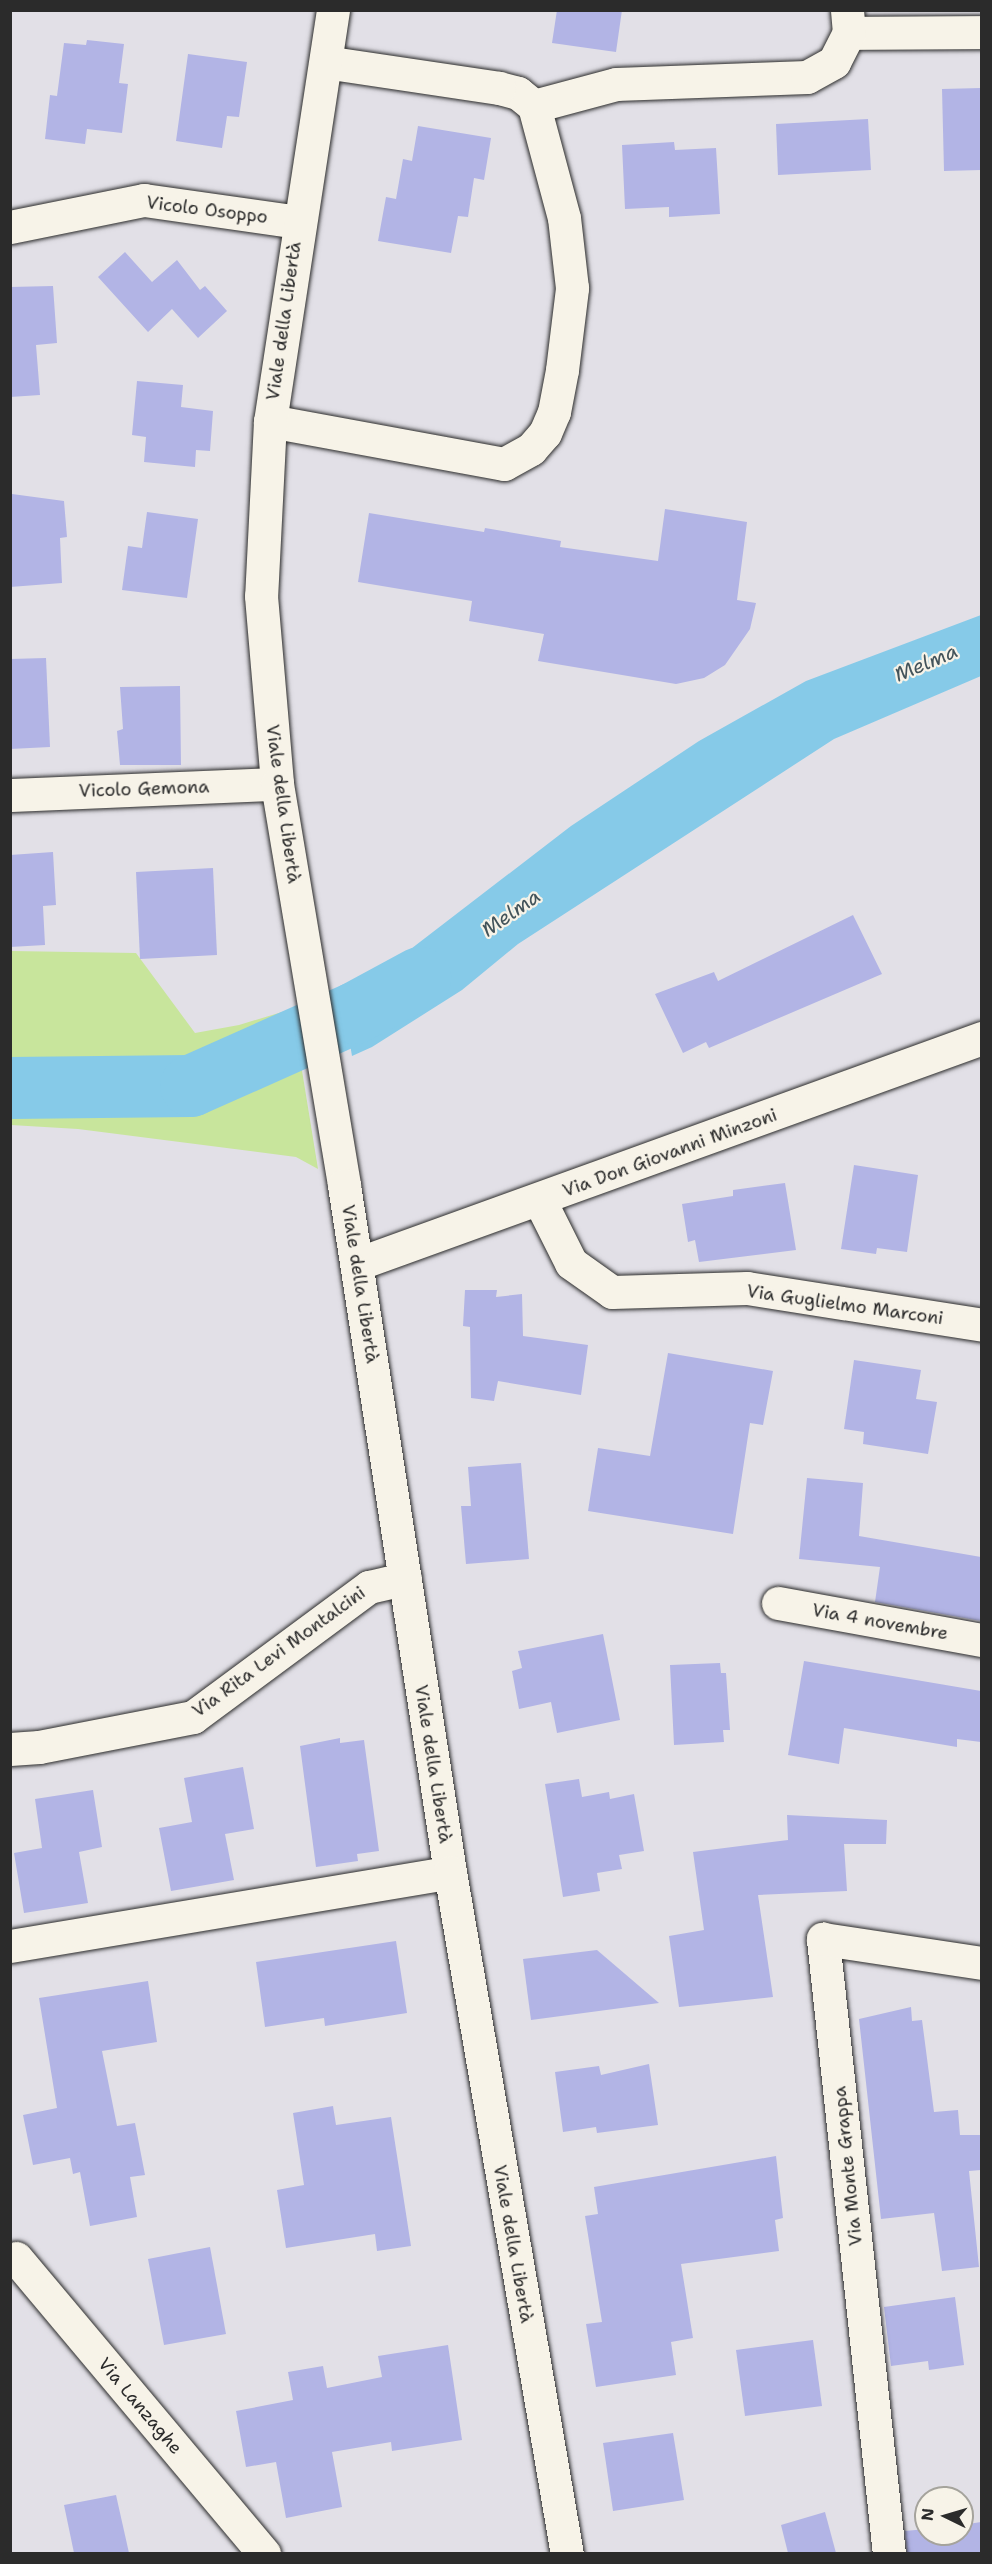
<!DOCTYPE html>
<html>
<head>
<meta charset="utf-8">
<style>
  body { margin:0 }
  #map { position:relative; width:992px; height:2564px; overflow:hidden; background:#e2e0e7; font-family:"Shantell Sans",sans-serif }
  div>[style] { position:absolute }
  .green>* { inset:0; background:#c8e59c }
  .water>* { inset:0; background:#86cae8 }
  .river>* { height:62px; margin:-31px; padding:0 31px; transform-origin:31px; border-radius:31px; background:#86cae8 }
  .building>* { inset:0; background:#b2b4e5 }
  .roads { filter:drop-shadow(0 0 2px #2b2b2b) drop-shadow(0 0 2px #2b2b2b) }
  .street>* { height:33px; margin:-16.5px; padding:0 16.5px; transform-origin:16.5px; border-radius:16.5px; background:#f7f3e8 }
  .secondary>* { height:33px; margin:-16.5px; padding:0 16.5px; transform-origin:16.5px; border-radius:16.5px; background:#f7f3e8 }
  span { translate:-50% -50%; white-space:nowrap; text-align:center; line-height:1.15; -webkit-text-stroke:4.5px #f7f3e8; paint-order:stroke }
  .street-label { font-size:18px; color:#2b2b2b }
  .water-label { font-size:20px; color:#42535a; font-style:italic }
  .frame { position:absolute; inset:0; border:12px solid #2b2b2b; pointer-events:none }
  .north { position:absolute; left:914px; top:2486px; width:60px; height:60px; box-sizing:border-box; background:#f7f3e8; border:2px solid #a5a39c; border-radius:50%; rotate:275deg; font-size:16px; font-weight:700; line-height:24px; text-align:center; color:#2b2b2b }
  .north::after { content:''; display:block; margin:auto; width:21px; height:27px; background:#2b2b2b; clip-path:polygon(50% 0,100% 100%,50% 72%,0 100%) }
</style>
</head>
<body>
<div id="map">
  <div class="green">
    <div style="clip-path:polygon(11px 951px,136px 953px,195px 1033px,239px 1025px,292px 1009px,318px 1169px,296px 1157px,78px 1129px,11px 1125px)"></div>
  </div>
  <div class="water">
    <div style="clip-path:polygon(981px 615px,981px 676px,834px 739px,518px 944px,462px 990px,372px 1047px,352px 1056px,341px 990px,377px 975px,571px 826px,699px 741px,806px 681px)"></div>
  </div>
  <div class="river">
    <div style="left:10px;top:1088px;width:181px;rotate:-0.6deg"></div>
    <div style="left:191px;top:1086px;width:180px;rotate:-24deg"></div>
    <div style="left:355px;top:1013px;width:74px;rotate:-28.3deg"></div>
  </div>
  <div class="building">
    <div style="clip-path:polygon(557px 10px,622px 10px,616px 52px,552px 43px)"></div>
    <div style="clip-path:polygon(87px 40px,124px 44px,119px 83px,128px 84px,122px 133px,87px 129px,85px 144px,45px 139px,50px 95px,57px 96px,64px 43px,86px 45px)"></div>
    <div style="clip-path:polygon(188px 54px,247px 62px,239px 117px,227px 116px,222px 148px,176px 141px)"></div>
    <div style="clip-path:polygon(981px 88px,981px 170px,944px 171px,942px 89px)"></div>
    <div style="clip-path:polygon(868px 119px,871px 170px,778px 175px,776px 124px)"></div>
    <div style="clip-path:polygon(418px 126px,491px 138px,484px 180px,474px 178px,468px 217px,458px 216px,451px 253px,378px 241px,386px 197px,396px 199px,403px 159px,412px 161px)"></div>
    <div style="clip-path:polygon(674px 142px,675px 150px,716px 148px,720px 214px,669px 217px,669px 207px,625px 209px,622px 145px)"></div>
    <div style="clip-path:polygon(125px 252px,152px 282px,177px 260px,200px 290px,205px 286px,227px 311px,198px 338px,172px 309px,148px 332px,98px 277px)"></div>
    <div style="clip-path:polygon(53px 286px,57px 343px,36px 345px,40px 395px,10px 397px,10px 287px)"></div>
    <div style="clip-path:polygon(137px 381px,183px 385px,181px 407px,213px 411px,210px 451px,196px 450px,195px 467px,144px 462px,146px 437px,132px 435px)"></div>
    <div style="clip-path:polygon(12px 494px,64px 501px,67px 537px,60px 538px,62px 583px,10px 587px)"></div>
    <div style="clip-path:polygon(665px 509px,747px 522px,737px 600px,756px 603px,750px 629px,725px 665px,704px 678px,676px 684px,538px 661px,544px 634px,469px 621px,472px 601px,358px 582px,369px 513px,484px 532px,485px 528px,561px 541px,560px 547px,658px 561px)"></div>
    <div style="clip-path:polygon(147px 512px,198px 519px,187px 598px,122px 590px,128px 546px,142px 548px)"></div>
    <div style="clip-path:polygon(46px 658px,50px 747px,10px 749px,10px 659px)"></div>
    <div style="clip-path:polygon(180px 686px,181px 765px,120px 765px,117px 731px,123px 729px,120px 687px)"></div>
    <div style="clip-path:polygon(53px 852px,56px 905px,43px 906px,45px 945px,10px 947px,10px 855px)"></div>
    <div style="clip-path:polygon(213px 868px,217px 955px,140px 959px,136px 872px)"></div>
    <div style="clip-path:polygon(853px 915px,882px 974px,709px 1048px,706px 1042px,683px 1053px,655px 994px,714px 972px,718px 981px)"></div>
    <div style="clip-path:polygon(854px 1165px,918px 1175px,907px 1252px,877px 1248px,876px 1254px,841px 1249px)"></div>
    <div style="clip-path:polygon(785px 1183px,796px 1250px,699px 1262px,695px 1240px,688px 1242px,682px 1204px,733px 1196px,733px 1190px)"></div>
    <div style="clip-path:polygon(465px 1290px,497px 1290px,496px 1297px,522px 1294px,523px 1336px,588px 1345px,581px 1395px,498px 1381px,494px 1401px,471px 1398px,470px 1327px,463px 1326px)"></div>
    <div style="clip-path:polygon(668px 1353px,773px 1371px,763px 1425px,750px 1423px,733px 1534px,588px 1511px,598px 1448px,650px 1456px)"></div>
    <div style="clip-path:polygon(854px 1360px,921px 1370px,916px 1399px,937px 1402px,928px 1454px,863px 1444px,864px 1432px,844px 1429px)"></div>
    <div style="clip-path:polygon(521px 1463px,529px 1559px,466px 1564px,461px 1506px,471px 1506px,468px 1467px)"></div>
    <div style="clip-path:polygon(807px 1478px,863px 1483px,859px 1536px,981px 1557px,981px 1621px,875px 1602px,880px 1567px,799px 1559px)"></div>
    <div style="clip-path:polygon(603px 1634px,620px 1720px,557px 1733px,551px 1702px,519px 1709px,512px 1671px,522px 1668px,518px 1651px)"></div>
    <div style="clip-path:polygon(804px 1661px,981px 1691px,981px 1742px,957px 1739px,957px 1747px,844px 1728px,839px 1764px,788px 1755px)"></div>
    <div style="clip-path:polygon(720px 1663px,721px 1673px,726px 1673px,730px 1730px,723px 1730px,724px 1742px,674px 1745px,670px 1665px)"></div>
    <div style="clip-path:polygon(340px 1738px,340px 1743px,364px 1740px,379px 1851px,357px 1854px,358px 1861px,316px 1867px,300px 1746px)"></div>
    <div style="clip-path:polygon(243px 1767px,254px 1829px,225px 1834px,234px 1880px,171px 1891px,159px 1828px,192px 1822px,184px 1778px)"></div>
    <div style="clip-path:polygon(579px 1779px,582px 1797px,609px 1792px,610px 1799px,634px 1794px,644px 1851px,619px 1855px,622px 1869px,597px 1873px,600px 1891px,563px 1897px,545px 1784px)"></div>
    <div style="clip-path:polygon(93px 1790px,102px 1847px,79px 1852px,88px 1903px,24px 1913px,14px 1853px,42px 1848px,35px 1799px)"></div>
    <div style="clip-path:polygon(787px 1815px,887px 1820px,886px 1844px,844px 1844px,847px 1891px,758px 1895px,773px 1997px,679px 2007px,669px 1936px,704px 1930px,693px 1852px,788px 1840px)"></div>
    <div style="clip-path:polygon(396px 1941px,407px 2013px,325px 2026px,324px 2018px,265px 2027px,256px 1962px)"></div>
    <div style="clip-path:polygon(597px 1950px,659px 2003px,531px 2020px,523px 1959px)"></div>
    <div style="clip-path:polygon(148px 1981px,157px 2042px,102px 2051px,117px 2126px,135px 2123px,145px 2175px,130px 2177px,137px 2217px,90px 2226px,80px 2172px,73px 2174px,70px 2158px,33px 2165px,23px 2115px,57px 2108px,39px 1998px)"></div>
    <div style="clip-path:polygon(911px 2007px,912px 2021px,922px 2020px,934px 2112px,958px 2110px,960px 2135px,981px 2135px,981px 2170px,969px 2171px,979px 2267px,942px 2271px,934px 2213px,881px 2219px,859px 2019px)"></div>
    <div style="clip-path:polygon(649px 2064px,658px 2125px,597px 2133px,596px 2127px,563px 2132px,555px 2072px,599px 2066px,601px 2075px)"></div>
    <div style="clip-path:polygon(333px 2106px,336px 2125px,391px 2117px,411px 2246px,377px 2251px,375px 2234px,286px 2248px,277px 2190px,304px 2185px,293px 2113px)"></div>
    <div style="clip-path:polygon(776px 2156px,783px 2218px,775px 2220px,779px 2251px,681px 2264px,693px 2338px,671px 2342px,676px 2375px,596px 2387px,586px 2324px,602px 2322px,585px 2216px,598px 2214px,594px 2187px)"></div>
    <div style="clip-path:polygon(210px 2247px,226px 2334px,164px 2345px,148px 2259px)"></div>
    <div style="clip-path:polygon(955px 2297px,964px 2365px,929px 2370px,928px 2361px,891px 2366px,884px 2307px)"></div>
    <div style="clip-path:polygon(813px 2340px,822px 2406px,745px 2416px,736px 2350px)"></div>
    <div style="clip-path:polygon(448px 2345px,462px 2440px,392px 2451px,391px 2442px,332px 2452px,342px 2507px,286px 2518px,276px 2462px,246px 2467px,236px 2411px,293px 2400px,288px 2372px,323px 2366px,327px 2388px,382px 2377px,378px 2356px)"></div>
    <div style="clip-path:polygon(673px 2433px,684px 2500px,613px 2511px,603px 2443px)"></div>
    <div style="clip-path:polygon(116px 2495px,129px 2553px,74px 2553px,64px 2505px)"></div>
    <div style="clip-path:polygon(825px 2512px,836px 2553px,788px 2553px,781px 2525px)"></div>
    <div style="clip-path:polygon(981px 2522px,981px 2553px,907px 2553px,905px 2531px,926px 2529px,926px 2534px,962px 2534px,962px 2525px)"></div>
  </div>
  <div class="roads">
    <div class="street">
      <div style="left:849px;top:33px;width:133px;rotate:-0.4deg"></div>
      <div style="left:534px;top:106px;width:85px;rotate:-15deg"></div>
      <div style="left:616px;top:84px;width:191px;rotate:-2.1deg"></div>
      <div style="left:807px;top:77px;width:31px;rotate:-29deg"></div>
      <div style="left:834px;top:62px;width:33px;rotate:-63deg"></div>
      <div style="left:849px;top:33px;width:23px;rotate:-95deg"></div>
      <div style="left:10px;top:227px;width:137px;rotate:-11.4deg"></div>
      <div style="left:144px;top:200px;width:157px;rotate:8.1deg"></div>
      <div style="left:270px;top:421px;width:238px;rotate:10.4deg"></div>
      <div style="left:504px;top:464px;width:31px;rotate:-29deg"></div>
      <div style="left:531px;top:449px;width:21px;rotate:-49deg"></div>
      <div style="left:545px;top:433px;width:23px;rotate:-67deg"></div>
      <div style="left:554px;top:412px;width:43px;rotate:-79.2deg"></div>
      <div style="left:562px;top:370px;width:83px;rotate:-83deg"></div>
      <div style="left:572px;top:288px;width:70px;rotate:-96.5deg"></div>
      <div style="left:564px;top:218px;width:116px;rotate:-105deg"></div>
      <div style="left:534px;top:106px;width:21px;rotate:-141deg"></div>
      <div style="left:518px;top:93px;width:20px;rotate:-165deg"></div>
      <div style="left:499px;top:88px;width:175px;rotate:-171.5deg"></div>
      <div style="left:10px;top:795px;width:267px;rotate:-2.4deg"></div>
      <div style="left:540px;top:1201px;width:69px;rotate:63.4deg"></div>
      <div style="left:571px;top:1263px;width:50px;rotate:35.3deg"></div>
      <div style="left:612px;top:1292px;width:135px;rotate:-1.7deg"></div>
      <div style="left:747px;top:1288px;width:238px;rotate:8.9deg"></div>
      <div style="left:357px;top:1264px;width:665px;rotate:-19.88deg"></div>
      <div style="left:778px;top:1603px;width:207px;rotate:10.3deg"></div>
      <div style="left:10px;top:1749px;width:29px;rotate:-4deg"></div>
      <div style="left:39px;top:1747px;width:157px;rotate:-11deg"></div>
      <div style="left:193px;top:1717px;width:219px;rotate:-36.5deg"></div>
      <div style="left:369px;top:1587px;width:37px;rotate:-13deg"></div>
      <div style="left:10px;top:1946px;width:446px;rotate:-9.5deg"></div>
      <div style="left:16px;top:2258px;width:386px;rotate:50deg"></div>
      <div style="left:889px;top:2554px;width:619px;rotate:-96.13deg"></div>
      <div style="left:823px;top:1939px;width:161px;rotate:8.6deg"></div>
    </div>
    <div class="secondary">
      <div style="left:333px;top:10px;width:416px;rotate:98.7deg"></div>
      <div style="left:270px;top:421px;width:175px;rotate:92.9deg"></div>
      <div style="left:261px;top:596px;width:189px;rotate:85.1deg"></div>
      <div style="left:277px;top:784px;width:407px;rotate:80.5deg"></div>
      <div style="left:344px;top:1185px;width:695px;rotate:81.23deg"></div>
      <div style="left:450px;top:1872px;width:692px;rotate:80.27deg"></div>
    </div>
  </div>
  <div class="street-label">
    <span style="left:207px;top:210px;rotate:7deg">Vicolo Osoppo</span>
    <span style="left:284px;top:321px;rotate:-82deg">Viale della Libertà</span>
    <span style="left:144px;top:789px;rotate:-2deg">Vicolo Gemona</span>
    <span style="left:283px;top:804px;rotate:82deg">Viale della Libertà</span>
    <span style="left:670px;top:1153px;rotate:-20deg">Via Don Giovanni Minzoni</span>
    <span style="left:360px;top:1284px;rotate:81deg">Viale della Libertà</span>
    <span style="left:845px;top:1305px;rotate:8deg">Via Guglielmo Marconi</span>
    <span style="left:880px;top:1622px;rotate:10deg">Via 4 novembre</span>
    <span style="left:279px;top:1652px;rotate:-36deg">Via Rita Levi Montalcini</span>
    <span style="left:433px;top:1764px;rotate:81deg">Viale della Libertà</span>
    <span style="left:848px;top:2166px;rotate:-96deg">Via Monte Grappa</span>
    <span style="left:513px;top:2244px;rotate:80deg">Viale della Libertà</span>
    <span style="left:140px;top:2406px;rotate:50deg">Via Lanzaghe</span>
  </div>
  <div class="water-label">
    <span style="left:926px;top:663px;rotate:-23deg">Melma</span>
    <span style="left:511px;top:913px;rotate:-35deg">Melma</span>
  </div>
  <div class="frame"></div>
  <div class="north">N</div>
</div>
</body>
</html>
